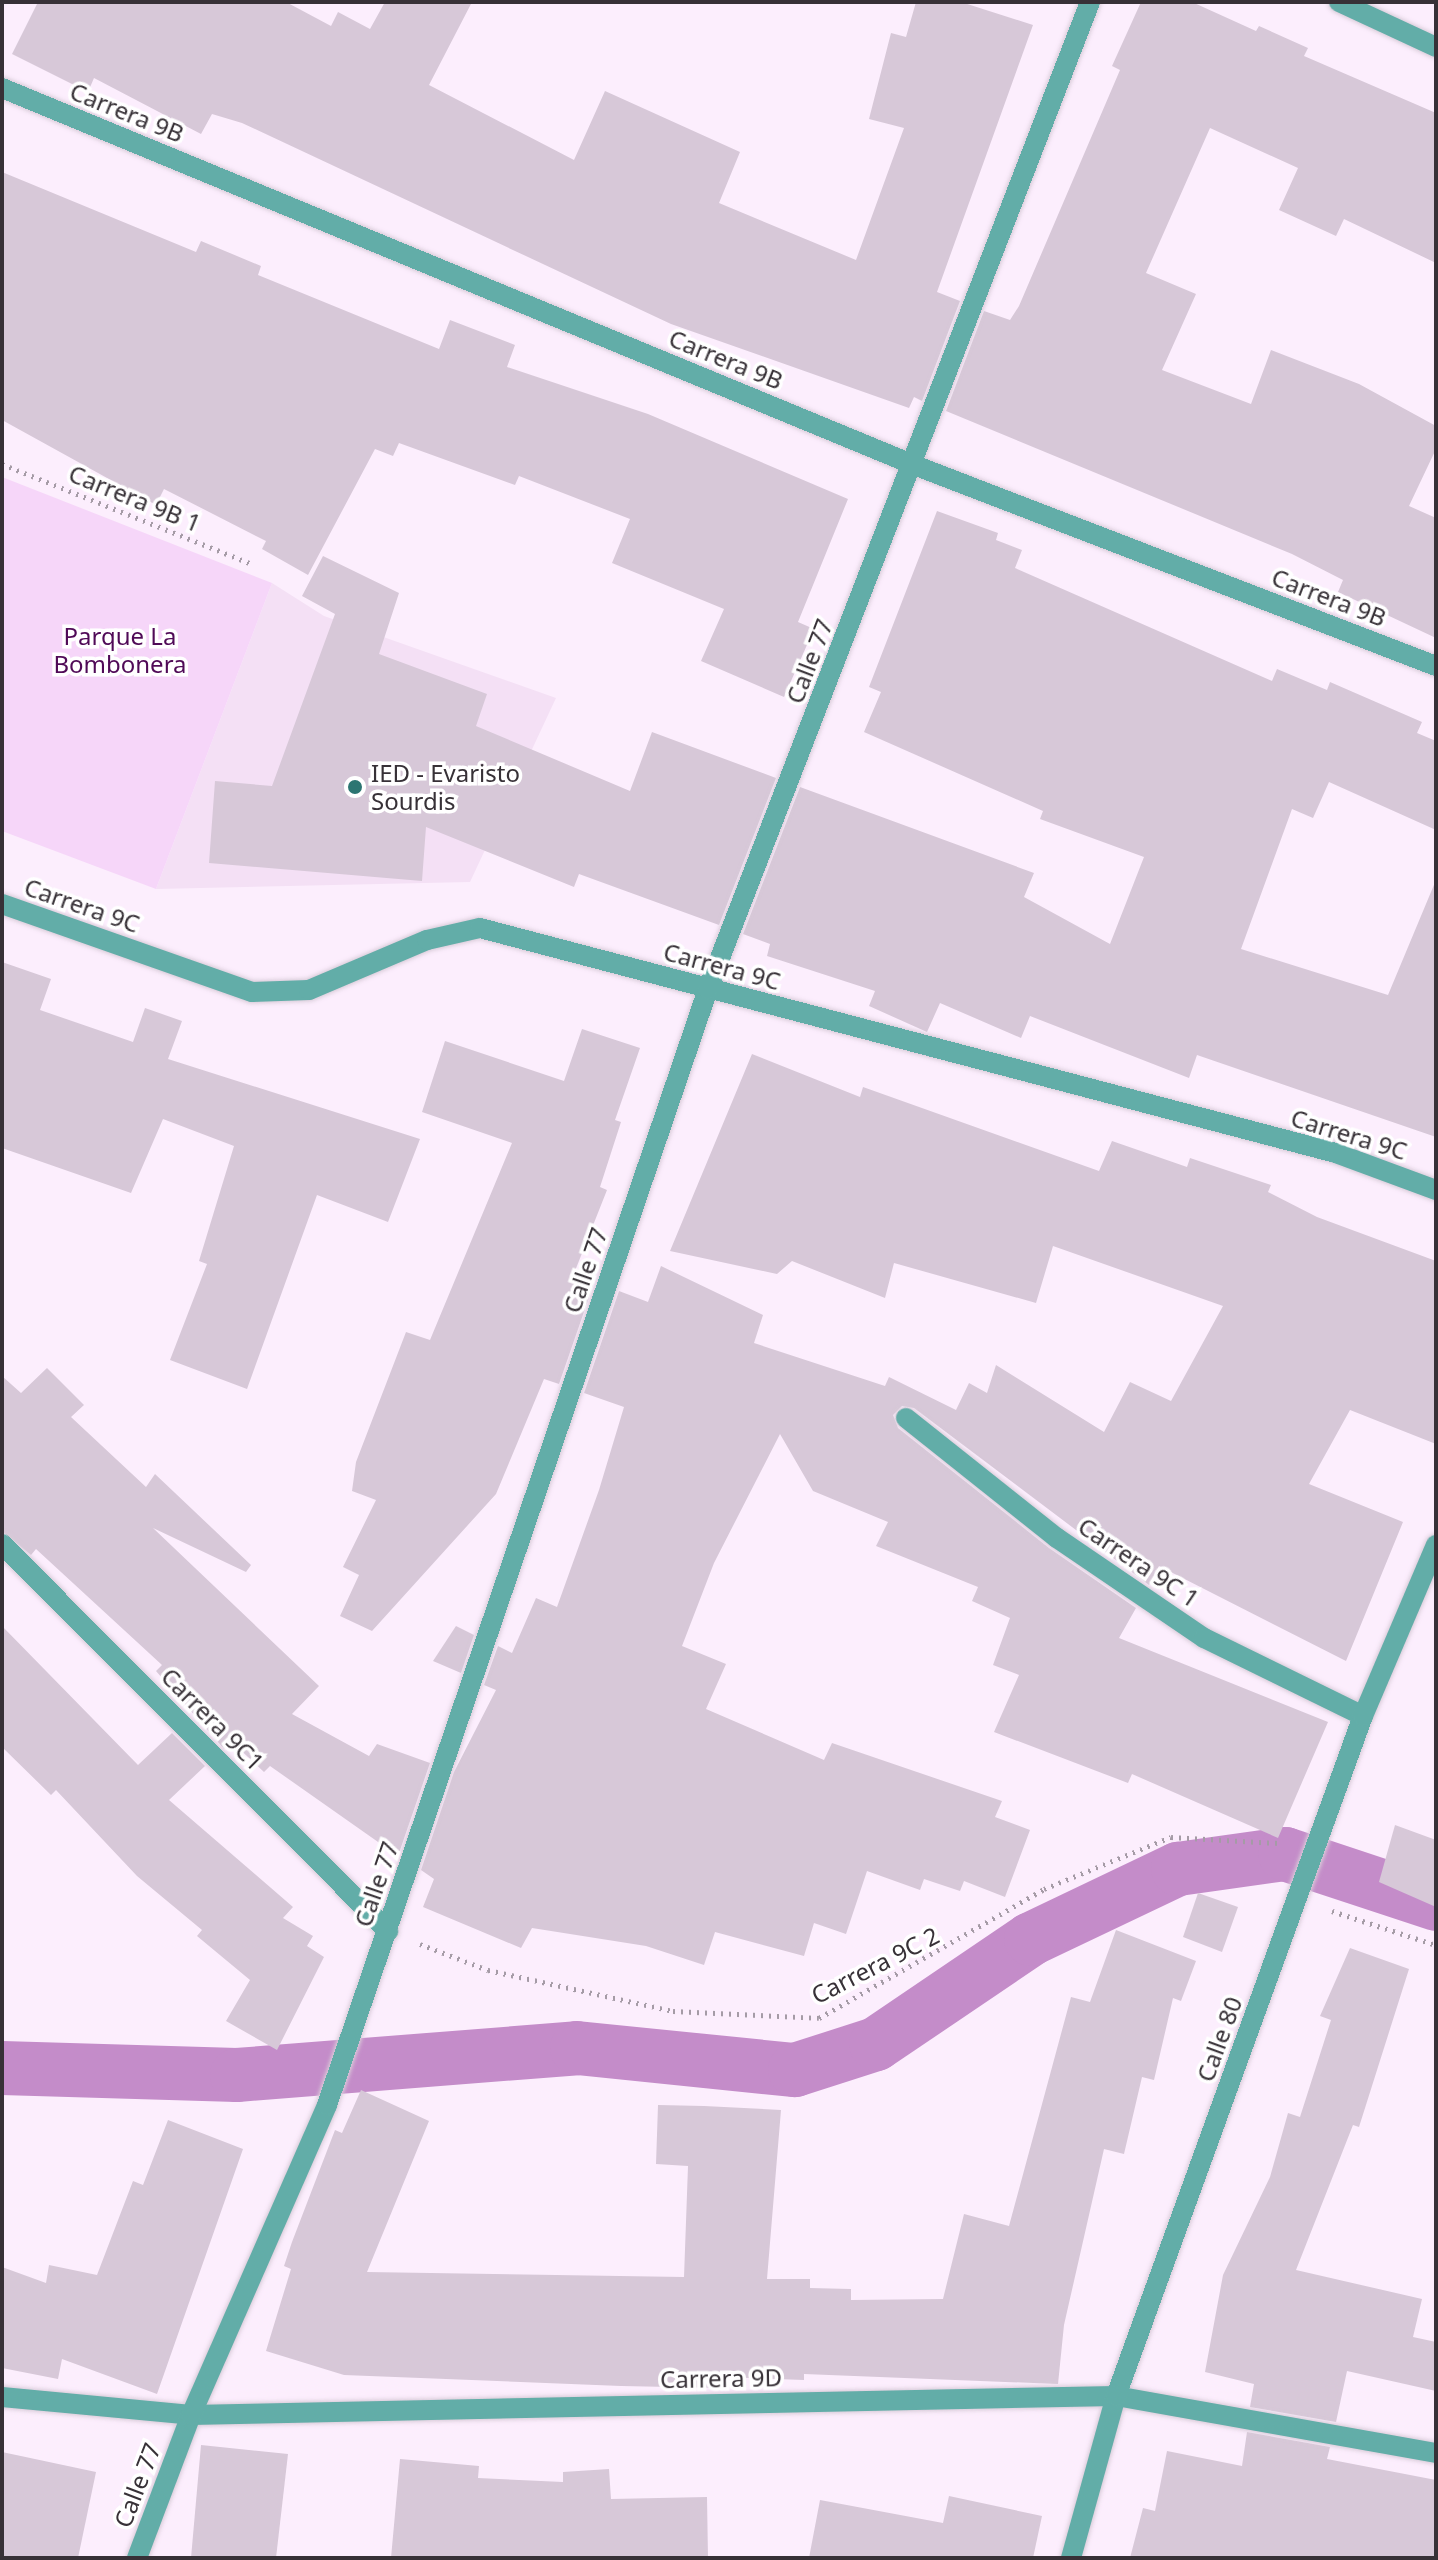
<!DOCTYPE html>
<html>
<head>
<meta charset="utf-8">
<style>
  body { margin:0 }
  #map { position:relative; width:1438px; height:2560px; overflow:hidden; background:#fceefd; font-family:"Noto Sans",sans-serif }
  div>[style] { position:absolute }
  .built>* { inset:0; background:#f4e0f5 }
  .green>* { inset:0; background:#f6d6f9 }
  .canal>* { height:54px; margin:-27px; padding:0 27px; transform-origin:27px; border-radius:27px; background:#c48cc9 }
  .building>* { inset:0; background:#d7c8d8 }
  .path>* { height:5px; margin-top:-2.5px; transform-origin:0; background:repeating-linear-gradient(90deg,#a59ba6 0 2px,transparent 0 8px) }
  .roads { filter:drop-shadow(0 0 2px #d9ccd9) drop-shadow(0 0 2px #d9ccd9) }
  .street>* { height:20px; margin:-10px; padding:0 10px; transform-origin:10px; border-radius:10px; background:#62ada8 }
  .dots>* { width:22px; height:22px; translate:-50% -50%; box-sizing:border-box; border:4px solid #fff; border-radius:50% }
  span { translate:-50% -50%; white-space:nowrap; text-align:center; line-height:1.15; -webkit-text-stroke:7px #fff; paint-order:stroke }
  .street-label { font-size:24px; color:#373137 }
  .park-label { font-size:24px; color:#500a57 }
  .poi-label { font-size:24px; color:#373137 }
  .left { translate:0 -50%; text-align:left }
  .frame { position:absolute; inset:0; border:4px solid #373137; pointer-events:none }
</style>
</head>
<body>
<div id="map">
  <div class="built">
    <div style="clip-path:polygon(272px 583px,324px 616px,556px 698px,470px 882px,156px 889px)"></div>
  </div>
  <div class="green">
    <div style="clip-path:polygon(2px 477px,272px 583px,156px 889px,2px 831px)"></div>
  </div>
  <div class="canal">
    <div style="left:2px;top:2068px;width:235px;rotate:1.7deg"></div>
    <div style="left:237px;top:2075px;width:341px;rotate:-4.5deg"></div>
    <div style="left:577px;top:2048px;width:219px;rotate:5.8deg"></div>
    <div style="left:795px;top:2070px;width:85px;rotate:-17.8deg"></div>
    <div style="left:876px;top:2044px;width:187px;rotate:-34.1deg"></div>
    <div style="left:1031px;top:1939px;width:163px;rotate:-25.5deg"></div>
    <div style="left:1178px;top:1869px;width:108px;rotate:-8deg"></div>
    <div style="left:1285px;top:1854px;width:159px;rotate:18.3deg"></div>
  </div>
  <div class="building">
    <div style="clip-path:polygon(38px 2px,286px 2px,331px 26px,338px 12px,370px 29px,385px 2px,472px 2px,429px 85px,574px 160px,605px 91px,740px 152px,719px 203px,856px 260px,904px 128px,869px 119px,891px 33px,906px 37px,916px 2px,961px 2px,1033px 25px,937px 292px,960px 301px,922px 401px,914px 397px,909px 408px,671px 324px,242px 123px,212px 114px,201px 134px,94px 78px,88px 92px,12px 54px)"></div>
    <div style="clip-path:polygon(1141px 2px,1192px 2px,1256px 31px,1259px 26px,1308px 48px,1304px 56px,1436px 113px,1436px 263px,1344px 219px,1336px 236px,1279px 210px,1298px 168px,1210px 128px,1146px 273px,1196px 294px,1162px 370px,1251px 404px,1271px 350px,1359px 384px,1436px 426px,1436px 449px,1409px 506px,1436px 518px,1436px 638px,1338px 592px,1343px 580px,1292px 554px,946px 411px,984px 311px,1010px 320px,1019px 306px,1120px 70px,1112px 66px)"></div>
    <div style="clip-path:polygon(2px 172px,196px 252px,201px 241px,261px 266px,258px 275px,439px 349px,450px 320px,515px 345px,507px 367px,648px 414px,848px 499px,798px 622px,814px 629px,784px 697px,701px 661px,724px 609px,612px 563px,630px 519px,519px 476px,515px 485px,399px 443px,393px 456px,375px 449px,308px 575px,262px 549px,266px 541px,164px 489px,156px 505px,2px 420px)"></div>
    <div style="clip-path:polygon(937px 511px,998px 533px,996px 540px,1022px 550px,1015px 568px,1272px 681px,1277px 669px,1327px 690px,1330px 682px,1422px 722px,1417px 733px,1436px 741px,1436px 830px,1329px 782px,1313px 818px,1292px 809px,1241px 949px,1388px 995px,1436px 880px,1436px 1137px,1197px 1055px,1189px 1078px,1030px 1016px,1021px 1038px,940px 1003px,927px 1032px,869px 1006px,875px 991px,767px 956px,770px 944px,743px 934px,800px 787px,1034px 873px,1024px 897px,1110px 944px,1144px 857px,1040px 819px,1043px 811px,864px 732px,881px 692px,869px 687px)"></div>
    <div style="clip-path:polygon(323px 556px,399px 593px,379px 654px,487px 694px,476px 726px,630px 791px,652px 732px,776px 778px,719px 925px,579px 874px,574px 887px,426px 827px,422px 881px,209px 863px,215px 781px,272px 786px,335px 614px,302px 596px)"></div>
    <div style="clip-path:polygon(2px 962px,51px 979px,40px 1010px,133px 1042px,145px 1008px,182px 1021px,168px 1059px,420px 1139px,388px 1222px,317px 1195px,247px 1389px,170px 1360px,207px 1264px,199px 1261px,234px 1146px,163px 1119px,131px 1193px,2px 1148px)"></div>
    <div style="clip-path:polygon(582px 1029px,640px 1048px,615px 1120px,621px 1122px,600px 1187px,607px 1190px,573px 1276px,594px 1283px,559px 1384px,544px 1379px,496px 1494px,372px 1631px,340px 1616px,359px 1575px,343px 1567px,376px 1500px,352px 1491px,356px 1462px,406px 1332px,430px 1340px,512px 1143px,422px 1112px,445px 1041px,564px 1081px)"></div>
    <div style="clip-path:polygon(752px 1054px,860px 1097px,863px 1087px,1099px 1171px,1112px 1141px,1187px 1167px,1190px 1158px,1271px 1185px,1268px 1192px,1317px 1217px,1436px 1261px,1436px 1444px,1350px 1410px,1309px 1484px,1403px 1522px,1346px 1661px,1159px 1566px,1149px 1585px,914px 1408px,902px 1406px,893px 1415px,898px 1428px,1049px 1548px,1136px 1608px,1119px 1638px,1328px 1722px,1278px 1838px,1132px 1774px,1128px 1783px,994px 1732px,1019px 1675px,993px 1665px,1010px 1618px,972px 1601px,978px 1587px,876px 1546px,888px 1522px,813px 1491px,780px 1434px,714px 1563px,682px 1646px,726px 1664px,706px 1709px,824px 1760px,832px 1743px,1002px 1801px,995px 1817px,1030px 1830px,1005px 1897px,964px 1881px,960px 1891px,924px 1879px,920px 1890px,867px 1871px,846px 1934px,814px 1923px,804px 1956px,715px 1932px,704px 1965px,646px 1946px,532px 1928px,521px 1948px,423px 1907px,434px 1879px,421px 1870px,454px 1772px,496px 1690px,484px 1685px,498px 1646px,512px 1653px,536px 1598px,557px 1607px,599px 1490px,624px 1407px,584px 1393px,619px 1291px,648px 1302px,661px 1266px,763px 1315px,754px 1343px,885px 1386px,889px 1377px,956px 1410px,969px 1383px,987px 1393px,996px 1365px,1104px 1432px,1130px 1382px,1171px 1401px,1223px 1306px,1053px 1246px,1036px 1303px,894px 1263px,885px 1298px,792px 1261px,777px 1274px,670px 1251px)"></div>
    <div style="clip-path:polygon(47px 1368px,84px 1405px,71px 1417px,146px 1487px,155px 1474px,251px 1565px,246px 1572px,153px 1528px,319px 1686px,292px 1714px,369px 1756px,377px 1744px,430px 1763px,398px 1856px,270px 1766px,264px 1772px,232px 1742px,224px 1749px,156px 1671px,162px 1665px,36px 1549px,31px 1555px,2px 1531px,2px 1376px,21px 1393px)"></div>
    <div style="clip-path:polygon(2px 1626px,138px 1765px,172px 1733px,205px 1766px,169px 1800px,293px 1907px,283px 1918px,313px 1936px,307px 1946px,324px 1957px,277px 2050px,226px 2021px,250px 1980px,197px 1936px,202px 1930px,137px 1876px,56px 1790px,51px 1795px,2px 1747px)"></div>
    <div style="clip-path:polygon(456px 1626px,474px 1635px,461px 1673px,433px 1661px)"></div>
    <div style="clip-path:polygon(1395px 1825px,1436px 1840px,1436px 1907px,1379px 1882px)"></div>
    <div style="clip-path:polygon(1198px 1893px,1238px 1907px,1222px 1952px,1183px 1937px)"></div>
    <div style="clip-path:polygon(1116px 1930px,1196px 1961px,1181px 2001px,1173px 1998px,1154px 2080px,1142px 2077px,1124px 2154px,1104px 2149px,1064px 2325px,1058px 2384px,804px 2374px,804px 2380px,722px 2377px,722px 2388px,621px 2386px,344px 2375px,266px 2351px,291px 2269px,284px 2266px,292px 2242px,335px 2130px,342px 2133px,361px 2090px,429px 2121px,367px 2272px,684px 2277px,688px 2166px,656px 2164px,658px 2105px,704px 2106px,781px 2110px,767px 2279px,810px 2279px,810px 2288px,851px 2289px,851px 2300px,943px 2299px,964px 2214px,1009px 2226px,1071px 1997px,1090px 2002px)"></div>
    <div style="clip-path:polygon(1350px 1948px,1409px 1969px,1359px 2127px,1353px 2125px,1296px 2270px,1422px 2299px,1413px 2337px,1436px 2342px,1436px 2391px,1347px 2371px,1336px 2422px,1250px 2407px,1254px 2384px,1205px 2372px,1223px 2275px,1270px 2177px,1288px 2113px,1300px 2117px,1331px 2020px,1320px 2016px)"></div>
    <div style="clip-path:polygon(168px 2120px,243px 2149px,157px 2394px,62px 2359px,58px 2379px,2px 2368px,2px 2267px,46px 2283px,49px 2265px,97px 2275px,133px 2181px,143px 2185px)"></div>
    <div style="clip-path:polygon(1247px 2432px,1330px 2447px,1327px 2459px,1436px 2480px,1436px 2558px,1130px 2558px,1143px 2508px,1155px 2511px,1167px 2451px,1242px 2466px)"></div>
    <div style="clip-path:polygon(201px 2445px,288px 2454px,276px 2558px,191px 2558px)"></div>
    <div style="clip-path:polygon(2px 2452px,96px 2472px,78px 2558px,2px 2558px)"></div>
    <div style="clip-path:polygon(400px 2459px,479px 2466px,478px 2478px,563px 2482px,563px 2472px,609px 2469px,611px 2499px,707px 2497px,708px 2558px,391px 2558px)"></div>
    <div style="clip-path:polygon(949px 2496px,1042px 2516px,1033px 2558px,809px 2558px,820px 2500px,943px 2523px)"></div>
  </div>
  <div class="path">
    <div style="left:2px;top:464px;width:271px;rotate:21.8deg"></div>
    <div style="left:1332px;top:1911px;width:109px;rotate:18.1deg"></div>
    <div style="left:420px;top:1944px;width:73px;rotate:20.9deg"></div>
    <div style="left:488px;top:1970px;width:189px;rotate:12.5deg"></div>
    <div style="left:673px;top:2011px;width:146px;rotate:2.7deg"></div>
    <div style="left:819px;top:2018px;width:259px;rotate:-29.8deg"></div>
    <div style="left:1044px;top:1889px;width:137px;rotate:-22.3deg"></div>
    <div style="left:1171px;top:1837px;width:109px;rotate:3.2deg"></div>
  </div>
  <div class="roads">
    <div class="street">
      <div style="left:1339px;top:2px;width:107px;rotate:24.9deg"></div>
      <div style="left:2px;top:88px;width:987px;rotate:22.46deg"></div>
      <div style="left:914px;top:465px;width:559px;rotate:21.06deg"></div>
      <div style="left:2px;top:904px;width:265px;rotate:19.4deg"></div>
      <div style="left:252px;top:992px;width:57px;rotate:-2deg"></div>
      <div style="left:309px;top:990px;width:128px;rotate:-23deg"></div>
      <div style="left:427px;top:940px;width:54px;rotate:-12.8deg"></div>
      <div style="left:480px;top:928px;width:885px;rotate:14.73deg"></div>
      <div style="left:1336px;top:1153px;width:107px;rotate:20.3deg"></div>
      <div style="left:906px;top:1418px;width:193px;rotate:38.5deg"></div>
      <div style="left:1057px;top:1538px;width:178px;rotate:34.2deg"></div>
      <div style="left:1204px;top:1638px;width:177px;rotate:26.1deg"></div>
      <div style="left:2px;top:1544px;width:547px;rotate:45.07deg"></div>
      <div style="left:2px;top:2397px;width:190px;rotate:5.4deg"></div>
      <div style="left:191px;top:2415px;width:925px;rotate:-1.18deg"></div>
      <div style="left:1116px;top:2396px;width:325px;rotate:10.1deg"></div>
      <div style="left:137px;top:2558px;width:153px;rotate:-69.3deg"></div>
      <div style="left:191px;top:2415px;width:339px;rotate:-66.3deg"></div>
      <div style="left:327px;top:2105px;width:1179px;rotate:-71.15deg"></div>
      <div style="left:708px;top:989px;width:1058px;rotate:-68.84deg"></div>
      <div style="left:1071px;top:2558px;width:168px;rotate:-74.5deg"></div>
      <div style="left:1116px;top:2396px;width:723px;rotate:-70.04deg"></div>
      <div style="left:1363px;top:1716px;width:186px;rotate:-66.9deg"></div>
    </div>
  </div>
  <div class="dots">
    <div style="left:355px;top:787px;background:#2c7572"></div>
  </div>
  <div class="street-label">
    <span style="left:127px;top:112px;rotate:22deg">Carrera 9B</span>
    <span style="left:726px;top:359px;rotate:22deg">Carrera 9B</span>
    <span style="left:135px;top:498px;rotate:22deg">Carrera 9B 1</span>
    <span style="left:1329px;top:597px;rotate:21deg">Carrera 9B</span>
    <span style="left:809px;top:661px;rotate:-69deg">Calle 77</span>
    <span style="left:82px;top:905px;rotate:19deg">Carrera 9C</span>
    <span style="left:722px;top:966px;rotate:15deg">Carrera 9C</span>
    <span style="left:1349px;top:1134px;rotate:17deg">Carrera 9C</span>
    <span style="left:585px;top:1270px;rotate:-71deg">Calle 77</span>
    <span style="left:1139px;top:1562px;rotate:34deg">Carrera 9C 1</span>
    <span style="left:213px;top:1719px;rotate:45deg">Carrera 9C1</span>
    <span style="left:376px;top:1884px;rotate:-71deg">Calle 77</span>
    <span style="left:875px;top:1965px;rotate:-27deg">Carrera 9C 2</span>
    <span style="left:1219px;top:2039px;rotate:-70deg">Calle 80</span>
    <span style="left:721px;top:2378px;rotate:-1deg">Carrera 9D</span>
    <span style="left:137px;top:2485px;rotate:-69deg">Calle 77</span>
  </div>
  <div class="park-label">
    <span style="left:120px;top:650px">Parque La<br>Bombonera</span>
  </div>
  <div class="poi-label">
    <span class="left" style="left:371px;top:787px">IED - Evaristo<br>Sourdis</span>
  </div>
  <div class="frame"></div>
</div>
</body>
</html>
